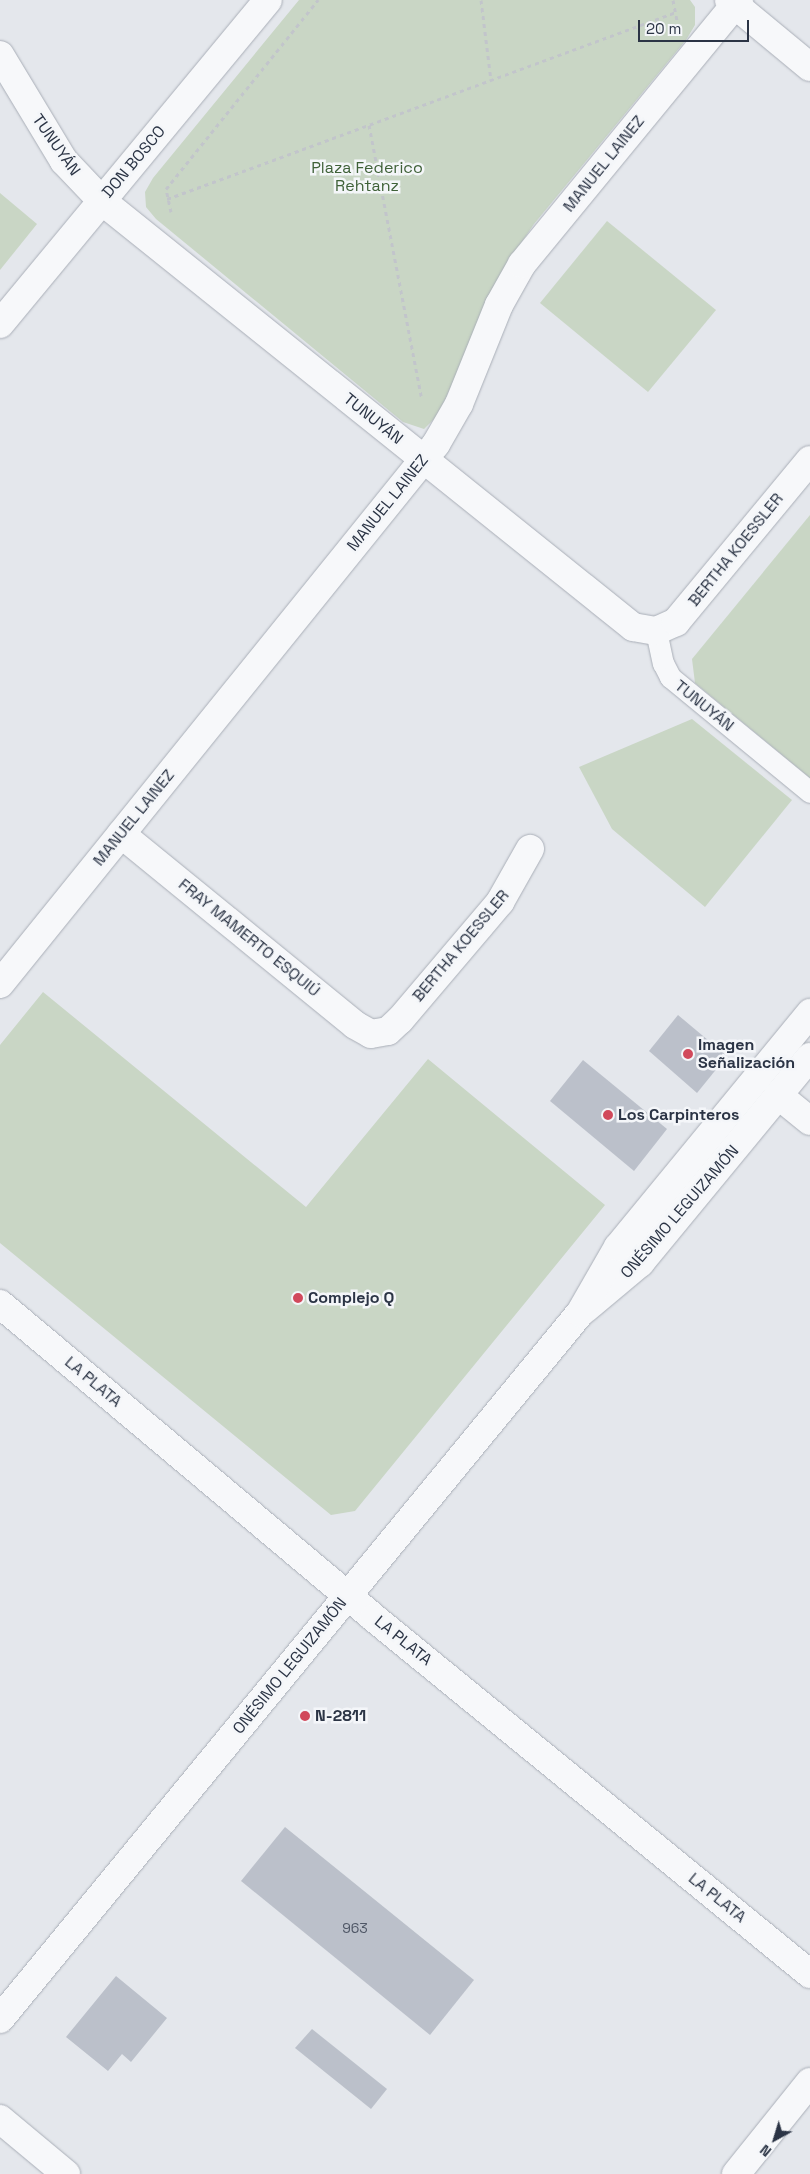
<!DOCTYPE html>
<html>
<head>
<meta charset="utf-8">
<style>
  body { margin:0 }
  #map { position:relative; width:810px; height:2174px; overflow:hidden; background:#e4e7ec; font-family:"Space Grotesk",sans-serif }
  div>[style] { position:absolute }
  .green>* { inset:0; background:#c9d6c5 }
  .building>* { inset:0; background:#bbc0ca }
  .path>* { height:3px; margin-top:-1.5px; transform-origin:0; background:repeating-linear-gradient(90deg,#c2c5cb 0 4px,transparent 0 8px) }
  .roads { filter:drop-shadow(0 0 1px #a9aeb7) drop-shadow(0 0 1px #a9aeb7) }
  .pedestrian>* { height:21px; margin:-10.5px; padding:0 10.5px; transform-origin:10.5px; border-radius:10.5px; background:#f7f8fa }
  .minor>* { height:28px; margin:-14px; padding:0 14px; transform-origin:14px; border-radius:14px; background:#f7f8fa }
  .tertiary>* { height:28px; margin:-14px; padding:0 14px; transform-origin:14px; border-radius:14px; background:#f7f8fa }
  .dots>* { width:14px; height:14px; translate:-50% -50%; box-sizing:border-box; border:2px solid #f4f6f9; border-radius:50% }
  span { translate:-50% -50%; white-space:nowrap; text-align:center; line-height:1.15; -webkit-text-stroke:5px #f4f6f9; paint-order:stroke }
  .number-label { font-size:14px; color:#4f5766 }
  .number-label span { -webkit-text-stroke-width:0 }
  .street-label { font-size:16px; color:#2b3445 }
  .park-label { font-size:16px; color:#3f6138 }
  .poi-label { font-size:16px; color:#2b3445; font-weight:700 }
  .left { translate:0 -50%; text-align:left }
  .north { position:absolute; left:750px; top:2114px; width:50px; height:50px; -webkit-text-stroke:4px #f4f6f9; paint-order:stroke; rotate:219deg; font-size:14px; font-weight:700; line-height:20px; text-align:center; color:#2b3445 }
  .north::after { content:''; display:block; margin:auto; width:18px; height:22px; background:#2b3445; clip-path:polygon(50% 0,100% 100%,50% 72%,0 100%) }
  .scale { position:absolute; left:638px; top:20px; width:111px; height:22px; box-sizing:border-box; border:2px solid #2b3445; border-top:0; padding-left:6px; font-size:15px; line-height:18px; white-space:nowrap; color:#2b3445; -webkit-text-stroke:4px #f4f6f9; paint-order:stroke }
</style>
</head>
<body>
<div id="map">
  <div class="green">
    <div style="clip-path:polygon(299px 0,690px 0,695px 7px,695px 25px,686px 40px,534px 224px,509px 261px,438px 415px,424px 429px,403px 422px,156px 219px,146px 207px,145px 192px,153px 178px)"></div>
    <div style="clip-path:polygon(0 193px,37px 224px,0 270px)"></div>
    <div style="clip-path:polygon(607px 221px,716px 310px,648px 392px,540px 303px)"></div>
    <div style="clip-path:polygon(810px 515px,810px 778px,695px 683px,692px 659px)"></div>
    <div style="clip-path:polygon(692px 719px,792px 800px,705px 907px,612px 829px,579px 767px)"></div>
    <div style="clip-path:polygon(43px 992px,306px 1207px,428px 1059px,605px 1205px,355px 1511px,331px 1515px,0 1243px,0 1045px)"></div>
  </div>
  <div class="building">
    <div style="clip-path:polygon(678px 1015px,727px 1056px,697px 1093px,649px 1051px)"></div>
    <div style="clip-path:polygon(583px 1060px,667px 1129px,634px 1171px,550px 1101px)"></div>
    <div style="clip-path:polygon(285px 1827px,474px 1980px,430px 2035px,241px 1881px)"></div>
    <div style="clip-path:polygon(116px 1976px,167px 2018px,131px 2062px,122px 2054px,108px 2071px,66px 2037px)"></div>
    <div style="clip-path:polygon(312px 2029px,387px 2089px,371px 2109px,295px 2048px)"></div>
  </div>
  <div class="path">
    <div style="left:481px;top:0;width:81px;rotate:82.9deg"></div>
    <div style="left:673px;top:0;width:21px;rotate:79deg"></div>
    <div style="left:369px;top:125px;width:279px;rotate:79.1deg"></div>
    <div style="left:167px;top:199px;width:542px;rotate:-20.17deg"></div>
    <div style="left:171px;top:212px;width:24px;rotate:-102deg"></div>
    <div style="left:166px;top:189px;width:243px;rotate:-51.2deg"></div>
  </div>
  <div class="roads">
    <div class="pedestrian">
      <div style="left:656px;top:631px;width:33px;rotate:78deg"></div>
      <div style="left:663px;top:663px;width:16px;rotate:63deg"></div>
      <div style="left:670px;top:677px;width:181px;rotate:39.4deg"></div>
    </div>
    <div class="minor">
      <div style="left:729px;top:0;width:105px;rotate:39.6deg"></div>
      <div style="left:0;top:55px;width:124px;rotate:58.9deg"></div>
      <div style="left:64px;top:161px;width:55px;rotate:46.5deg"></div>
      <div style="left:102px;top:201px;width:681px;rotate:38.74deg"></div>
      <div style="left:633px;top:627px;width:23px;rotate:10deg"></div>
      <div style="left:656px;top:631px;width:22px;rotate:-24deg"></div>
      <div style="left:676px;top:622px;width:210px;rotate:-50.4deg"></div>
      <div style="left:0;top:324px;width:420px;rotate:-50.4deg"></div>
      <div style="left:121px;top:834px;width:302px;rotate:39.2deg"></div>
      <div style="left:355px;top:1025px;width:18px;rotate:29deg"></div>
      <div style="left:371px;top:1034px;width:17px;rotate:-10deg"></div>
      <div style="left:388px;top:1031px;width:16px;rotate:-43deg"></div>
      <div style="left:400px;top:1020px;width:155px;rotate:-49.7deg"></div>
      <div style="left:500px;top:902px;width:61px;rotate:-60.5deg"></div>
      <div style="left:0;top:984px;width:694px;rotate:-51.08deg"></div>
      <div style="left:436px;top:444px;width:46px;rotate:-60.1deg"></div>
      <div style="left:459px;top:404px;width:107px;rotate:-68deg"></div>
      <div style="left:499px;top:305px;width:47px;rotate:-60.7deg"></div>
      <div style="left:522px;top:264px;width:342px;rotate:-50.6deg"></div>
      <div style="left:778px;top:1095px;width:41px;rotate:39.1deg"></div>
      <div style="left:0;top:1304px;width:488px;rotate:40deg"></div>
      <div style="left:374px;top:1618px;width:563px;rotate:39.23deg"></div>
      <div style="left:736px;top:2174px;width:118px;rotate:-51.2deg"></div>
    </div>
    <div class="tertiary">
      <div style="left:585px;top:1309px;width:72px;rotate:-39.9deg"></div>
      <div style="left:640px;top:1263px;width:267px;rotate:-50.5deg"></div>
      <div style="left:0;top:2019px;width:914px;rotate:-50.6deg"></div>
      <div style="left:580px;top:1313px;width:76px;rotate:-60.1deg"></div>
      <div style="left:618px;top:1247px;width:303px;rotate:-50.6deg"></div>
      <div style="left:0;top:2119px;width:86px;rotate:39.8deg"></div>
    </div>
  </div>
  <div class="dots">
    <div style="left:688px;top:1054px;background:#d1495b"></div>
    <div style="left:608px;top:1115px;background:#d1495b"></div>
    <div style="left:298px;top:1298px;background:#d1495b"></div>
    <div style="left:305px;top:1716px;background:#d1495b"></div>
  </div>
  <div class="number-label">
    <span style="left:355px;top:1928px">963</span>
  </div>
  <div class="street-label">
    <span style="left:56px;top:145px;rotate:55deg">TUNUYÁN</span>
    <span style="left:134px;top:162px;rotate:-50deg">DON BOSCO</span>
    <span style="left:604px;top:164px;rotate:-51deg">MANUEL LAINEZ</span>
    <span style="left:373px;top:419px;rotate:39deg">TUNUYÁN</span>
    <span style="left:388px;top:503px;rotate:-51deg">MANUEL LAINEZ</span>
    <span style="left:736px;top:550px;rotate:-51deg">BERTHA KOESSLER</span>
    <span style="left:704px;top:706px;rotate:39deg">TUNUYÁN</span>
    <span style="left:134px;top:818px;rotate:-51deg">MANUEL LAINEZ</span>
    <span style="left:249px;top:938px;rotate:39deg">FRAY MAMERTO ESQUIÚ</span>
    <span style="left:461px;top:946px;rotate:-50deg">BERTHA KOESSLER</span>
    <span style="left:680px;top:1212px;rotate:-49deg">ONÉSIMO LEGUIZAMÓN</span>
    <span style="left:93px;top:1382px;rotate:40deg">LA PLATA</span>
    <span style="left:403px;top:1641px;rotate:39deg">LA PLATA</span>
    <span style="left:290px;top:1666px;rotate:-51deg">ONÉSIMO LEGUIZAMÓN</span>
    <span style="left:717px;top:1898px;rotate:39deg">LA PLATA</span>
  </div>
  <div class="park-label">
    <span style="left:367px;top:177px">Plaza Federico<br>Rehtanz</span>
  </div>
  <div class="poi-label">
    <span class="left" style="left:698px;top:1054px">Imagen<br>Señalización</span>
    <span class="left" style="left:618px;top:1115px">Los Carpinteros</span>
    <span class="left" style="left:308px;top:1298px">Complejo Q</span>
    <span class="left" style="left:315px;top:1716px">N-2811</span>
  </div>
  <div class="north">N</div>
  <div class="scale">20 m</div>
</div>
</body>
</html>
